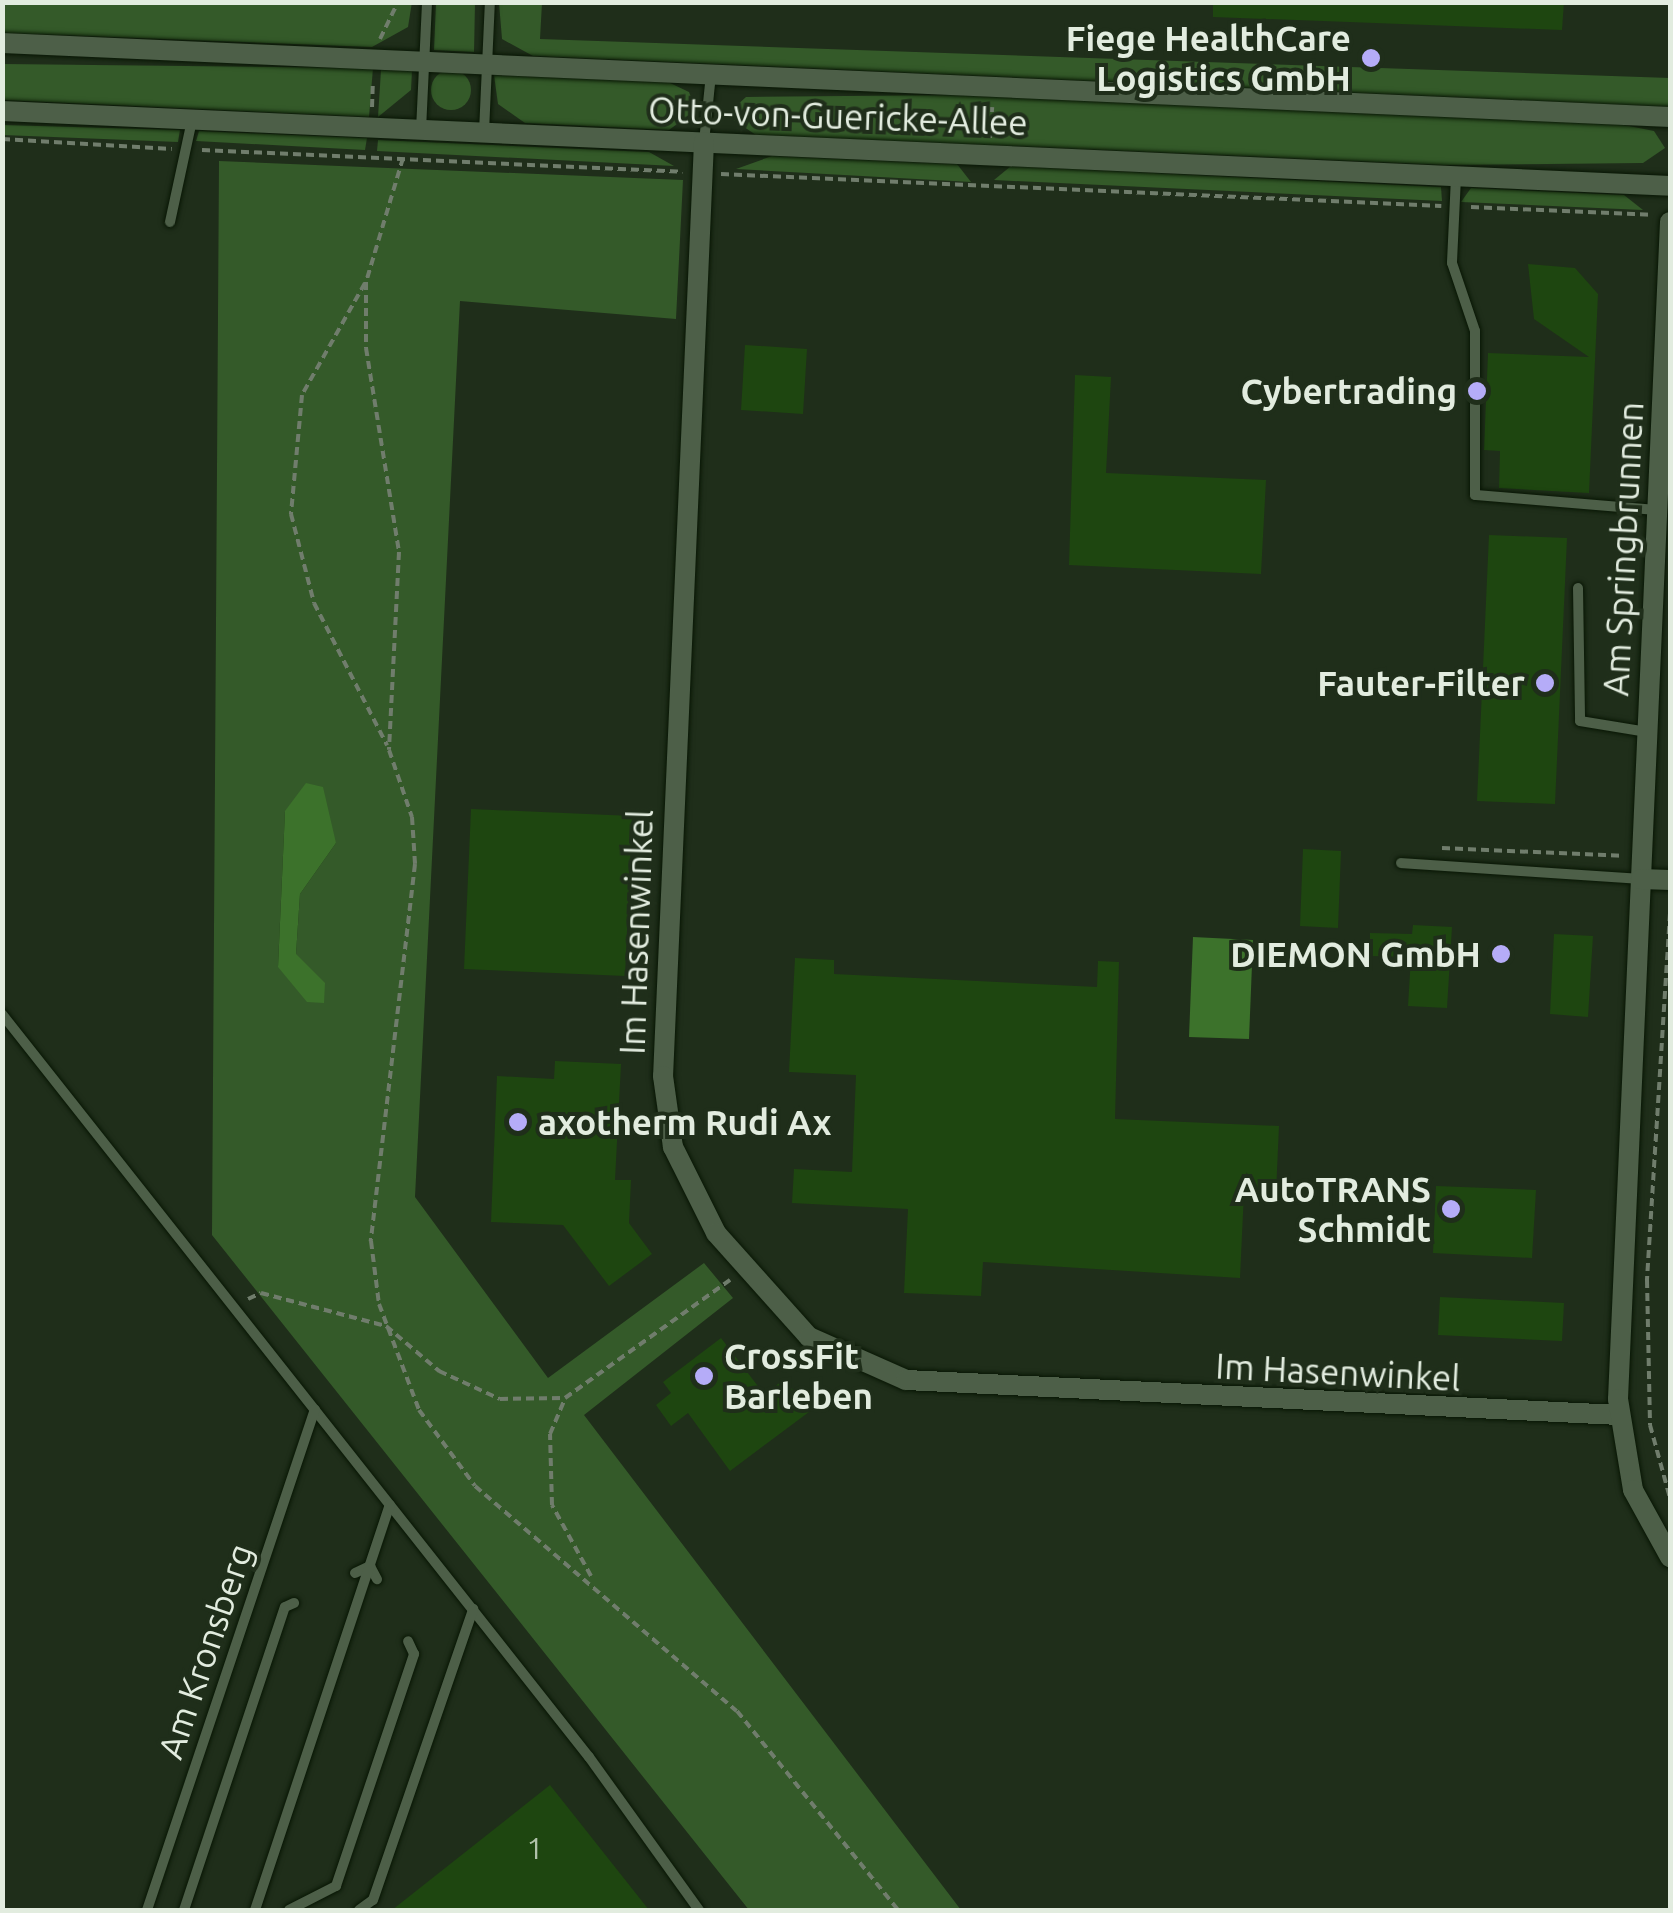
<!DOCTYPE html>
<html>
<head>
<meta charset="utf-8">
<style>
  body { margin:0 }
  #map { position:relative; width:1673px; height:1913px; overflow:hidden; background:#1f2e1a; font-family:Ubuntu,sans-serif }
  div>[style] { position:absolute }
  .green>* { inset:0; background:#345a29 }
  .round { border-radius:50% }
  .water>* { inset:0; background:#3c722b }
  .building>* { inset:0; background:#1e4610 }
  .path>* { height:4px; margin-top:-2px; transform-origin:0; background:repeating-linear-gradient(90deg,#707d6c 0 8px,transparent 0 13px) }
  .roads { filter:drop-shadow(0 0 2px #081604) drop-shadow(0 0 2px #081604) }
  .lane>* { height:10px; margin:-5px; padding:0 5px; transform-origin:5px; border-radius:5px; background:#4d5f48 }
  .street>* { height:20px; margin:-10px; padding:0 10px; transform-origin:10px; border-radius:10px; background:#4d5f48 }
  .dots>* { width:28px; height:28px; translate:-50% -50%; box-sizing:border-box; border:5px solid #1f2e1a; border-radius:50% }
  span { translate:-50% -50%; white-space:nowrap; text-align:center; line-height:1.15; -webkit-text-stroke:8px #1f2e1a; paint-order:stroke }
  .number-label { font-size:30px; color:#b1c2ab }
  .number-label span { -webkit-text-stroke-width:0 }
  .poi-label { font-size:35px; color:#e2ecdf; font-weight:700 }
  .right { translate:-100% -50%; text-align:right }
  .left { translate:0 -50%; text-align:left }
  .street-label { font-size:35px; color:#e2ecdf }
  .frame { position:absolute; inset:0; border:5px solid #e2ecdf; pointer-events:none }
</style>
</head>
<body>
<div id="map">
  <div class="green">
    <div style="clip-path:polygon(412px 2px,408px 27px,372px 47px,3px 33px,3px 3px)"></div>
    <div style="clip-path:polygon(436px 3px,475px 3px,474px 52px,434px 50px)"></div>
    <div style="clip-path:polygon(499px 3px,542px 3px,540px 39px,1670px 78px,1670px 107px,533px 56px,502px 39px)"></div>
    <div style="clip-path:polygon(3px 64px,373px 68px,369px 117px,3px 100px)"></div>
    <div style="clip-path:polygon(381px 70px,412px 71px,411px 90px,378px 117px)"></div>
    <div class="round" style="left:431px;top:70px;width:40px;height:40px"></div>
    <div style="clip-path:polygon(494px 75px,668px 82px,689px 92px,696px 110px,669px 130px,525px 123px,498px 104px)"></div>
    <div style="clip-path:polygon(957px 95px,1619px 124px,1654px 131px,1665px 148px,1643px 163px,1444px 165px,756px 135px,726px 115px,746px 97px)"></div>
    <div style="clip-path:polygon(3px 125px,180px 130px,178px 142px,3px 135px)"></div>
    <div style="clip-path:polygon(199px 131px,367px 138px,365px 150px,196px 141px)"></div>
    <div style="clip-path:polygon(378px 140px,649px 152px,674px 166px,377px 151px)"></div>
    <div style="clip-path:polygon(772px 156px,957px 164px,971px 182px,736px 169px)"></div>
    <div style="clip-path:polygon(evenodd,219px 161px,683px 180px,676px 319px,460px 301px,415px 1197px,548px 1378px,704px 1263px,733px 1298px,584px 1415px,961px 1910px,749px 1910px,212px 1235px,219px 161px,285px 811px,336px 843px,300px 894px,296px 954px,278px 966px,285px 811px)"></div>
    <div style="clip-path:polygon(1011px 166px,1441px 187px,1442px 201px,994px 180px)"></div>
    <div style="clip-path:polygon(1471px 188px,1624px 195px,1643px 210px,1461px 202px)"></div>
  </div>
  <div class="water">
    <div style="clip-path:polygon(306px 783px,323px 787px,336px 843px,300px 894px,296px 954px,325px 983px,324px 1003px,307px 1002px,278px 967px,285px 811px)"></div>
    <div style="clip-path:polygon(1193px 937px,1253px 940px,1249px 1039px,1189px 1037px)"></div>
  </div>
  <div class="building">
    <div style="clip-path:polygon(1213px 2px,1564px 2px,1562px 30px,1213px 17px)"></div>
    <div style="clip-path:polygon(1528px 264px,1575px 268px,1598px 294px,1589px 493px,1499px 488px,1500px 451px,1484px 450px,1488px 353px,1589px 357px,1534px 319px)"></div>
    <div style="clip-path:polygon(745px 345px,807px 349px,803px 414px,741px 410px)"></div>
    <div style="clip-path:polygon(1075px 375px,1111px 377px,1106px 473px,1266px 480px,1261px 574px,1069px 565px)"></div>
    <div style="clip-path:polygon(1489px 535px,1567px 538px,1555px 804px,1477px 801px)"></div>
    <div style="clip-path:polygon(471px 809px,632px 816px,625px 976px,464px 969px)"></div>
    <div style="clip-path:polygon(1303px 849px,1341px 851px,1338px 928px,1300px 926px)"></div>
    <div style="clip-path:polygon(1413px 925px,1452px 927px,1447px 1008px,1408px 1006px,1411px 957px,1370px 956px,1370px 933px,1412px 934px)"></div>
    <div style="clip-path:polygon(1554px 934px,1593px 936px,1588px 1017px,1550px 1014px)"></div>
    <div style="clip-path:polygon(795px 958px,834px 960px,834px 974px,1097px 987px,1098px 961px,1119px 962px,1115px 1119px,1279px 1126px,1276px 1193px,1244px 1192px,1240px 1278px,983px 1262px,981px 1296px,904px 1293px,908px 1209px,792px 1203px,794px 1169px,852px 1172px,856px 1075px,789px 1072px)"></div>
    <div style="clip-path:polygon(555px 1061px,621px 1064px,615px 1180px,631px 1180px,629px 1223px,652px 1254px,609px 1286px,563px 1225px,491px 1222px,497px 1076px,554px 1079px)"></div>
    <div style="clip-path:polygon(1436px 1186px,1536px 1190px,1532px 1258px,1433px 1253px)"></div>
    <div style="clip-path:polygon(1440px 1297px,1564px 1303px,1562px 1341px,1438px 1335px)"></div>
    <div style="clip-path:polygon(721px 1338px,764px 1394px,785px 1379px,809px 1412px,730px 1471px,688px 1413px,671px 1426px,656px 1405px,671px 1393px,663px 1382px)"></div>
    <div style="clip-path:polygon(550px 1785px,649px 1910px,392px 1910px)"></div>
  </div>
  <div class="path">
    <div style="left:380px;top:39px;width:41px;rotate:-64.1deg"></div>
    <div style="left:372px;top:107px;width:25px;rotate:-88deg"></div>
    <div style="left:990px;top:138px;width:31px;rotate:-86deg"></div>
    <div style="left:2px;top:139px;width:170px;rotate:3.4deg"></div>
    <div style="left:202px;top:150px;width:481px;rotate:2.6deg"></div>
    <div style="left:403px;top:158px;width:129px;rotate:106.6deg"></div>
    <div style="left:366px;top:282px;width:66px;rotate:90deg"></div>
    <div style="left:366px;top:348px;width:207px;rotate:80.8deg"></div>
    <div style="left:399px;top:552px;width:198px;rotate:92.9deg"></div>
    <div style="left:389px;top:750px;width:71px;rotate:71.1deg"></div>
    <div style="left:412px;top:817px;width:47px;rotate:86.3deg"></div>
    <div style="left:415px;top:864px;width:380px;rotate:96.7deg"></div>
    <div style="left:371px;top:1241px;width:64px;rotate:82.8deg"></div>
    <div style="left:379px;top:1304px;width:113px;rotate:69.3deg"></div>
    <div style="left:419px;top:1410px;width:94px;rotate:53.6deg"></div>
    <div style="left:475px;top:1486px;width:345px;rotate:40.7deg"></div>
    <div style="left:737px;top:1711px;width:256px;rotate:51deg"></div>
    <div style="left:721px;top:174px;width:721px;rotate:2.54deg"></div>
    <div style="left:1471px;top:207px;width:180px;rotate:2.5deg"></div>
    <div style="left:365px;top:283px;width:129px;rotate:119.4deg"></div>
    <div style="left:302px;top:395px;width:120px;rotate:95.3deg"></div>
    <div style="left:291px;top:514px;width:92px;rotate:75.5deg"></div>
    <div style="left:314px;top:603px;width:160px;rotate:62.8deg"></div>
    <div style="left:1670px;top:747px;width:90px;rotate:90deg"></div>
    <div style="left:1442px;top:848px;width:180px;rotate:2.5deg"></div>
    <div style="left:1670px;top:913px;width:368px;rotate:93.6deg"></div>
    <div style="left:1647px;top:1280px;width:145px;rotate:88.8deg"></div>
    <div style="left:1650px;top:1425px;width:76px;rotate:74.7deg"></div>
    <div style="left:248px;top:1299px;width:14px;rotate:-25deg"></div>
    <div style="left:261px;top:1293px;width:129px;rotate:14.8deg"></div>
    <div style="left:386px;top:1326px;width:70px;rotate:40.3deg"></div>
    <div style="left:439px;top:1371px;width:67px;rotate:24.7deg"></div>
    <div style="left:500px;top:1399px;width:65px;rotate:-0.9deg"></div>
    <div style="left:591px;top:1576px;width:81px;rotate:-118.8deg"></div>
    <div style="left:552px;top:1505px;width:71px;rotate:-91.6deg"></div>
    <div style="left:550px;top:1434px;width:39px;rotate:-67deg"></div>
    <div style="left:565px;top:1398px;width:203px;rotate:-35.6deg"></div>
  </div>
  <div class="roads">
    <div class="lane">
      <div style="left:421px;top:130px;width:128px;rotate:-87.3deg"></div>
      <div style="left:484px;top:132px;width:130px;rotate:-87.4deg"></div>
      <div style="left:704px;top:142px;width:68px;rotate:-84.1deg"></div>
      <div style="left:1456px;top:177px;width:86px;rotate:92.7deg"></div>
      <div style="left:1452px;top:263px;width:72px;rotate:71.3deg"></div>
      <div style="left:1475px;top:331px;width:164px;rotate:90deg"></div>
      <div style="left:1475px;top:495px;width:183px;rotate:4.7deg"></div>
      <div style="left:170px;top:222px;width:104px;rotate:-77.8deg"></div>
      <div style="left:1578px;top:588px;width:133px;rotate:89.1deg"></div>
      <div style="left:1580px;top:721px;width:68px;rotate:9.3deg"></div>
      <div style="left:1401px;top:863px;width:240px;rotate:3.8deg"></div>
      <div style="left:2px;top:1014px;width:947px;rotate:51.69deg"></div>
      <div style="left:589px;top:1757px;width:188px;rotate:54.3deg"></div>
      <div style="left:355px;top:1573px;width:17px;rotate:-25deg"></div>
      <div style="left:370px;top:1566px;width:15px;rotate:62deg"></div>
      <div style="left:147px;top:1910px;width:528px;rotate:-71.46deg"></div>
      <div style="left:184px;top:1910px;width:319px;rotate:-71.6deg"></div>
      <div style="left:285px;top:1607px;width:10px;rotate:-24deg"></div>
      <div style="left:255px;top:1910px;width:427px;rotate:-71.6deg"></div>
      <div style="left:289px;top:1910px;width:53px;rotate:-27.1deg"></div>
      <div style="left:336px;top:1886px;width:245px;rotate:-71.4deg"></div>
      <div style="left:414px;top:1654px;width:14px;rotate:-115deg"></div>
      <div style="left:359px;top:1910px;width:17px;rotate:-36deg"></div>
      <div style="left:373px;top:1900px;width:308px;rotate:-71deg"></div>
    </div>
    <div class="street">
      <div style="left:2px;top:43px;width:1670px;rotate:2.54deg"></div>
      <div style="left:2px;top:111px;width:1670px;rotate:2.57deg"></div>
      <div style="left:704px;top:142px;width:935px;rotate:92.51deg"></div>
      <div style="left:663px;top:1076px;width:72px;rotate:82deg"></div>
      <div style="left:673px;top:1147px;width:96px;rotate:63.4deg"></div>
      <div style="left:716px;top:1233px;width:140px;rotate:48.2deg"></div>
      <div style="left:809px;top:1337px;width:106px;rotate:23.9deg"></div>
      <div style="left:906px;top:1380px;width:713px;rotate:2.81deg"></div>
      <div style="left:1670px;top:222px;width:1178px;rotate:92.53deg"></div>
      <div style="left:1618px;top:1399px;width:92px;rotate:80.6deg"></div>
      <div style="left:1633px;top:1490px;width:77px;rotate:61.1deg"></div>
      <div style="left:1641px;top:879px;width:29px;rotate:2deg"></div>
    </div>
  </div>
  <div class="dots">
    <div style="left:1371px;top:58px;background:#b5acf8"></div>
    <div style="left:1477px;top:391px;background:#b5acf8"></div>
    <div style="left:1545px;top:683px;background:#b5acf8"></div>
    <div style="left:1501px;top:954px;background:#b5acf8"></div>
    <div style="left:518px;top:1122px;background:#b5acf8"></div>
    <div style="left:1451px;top:1209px;background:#b5acf8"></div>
    <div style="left:704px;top:1376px;background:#b5acf8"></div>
  </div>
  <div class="number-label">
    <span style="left:535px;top:1848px">1</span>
  </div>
  <div class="poi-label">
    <span class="right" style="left:1351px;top:58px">Fiege HealthCare<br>Logistics GmbH</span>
    <span class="right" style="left:1457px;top:391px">Cybertrading</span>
    <span class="right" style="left:1525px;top:683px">Fauter-Filter</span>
    <span class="right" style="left:1481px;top:954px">DIEMON GmbH</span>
    <span class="left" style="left:538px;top:1122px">axotherm Rudi Ax</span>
    <span class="right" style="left:1431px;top:1209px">AutoTRANS<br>Schmidt</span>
    <span class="left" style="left:724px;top:1376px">CrossFit<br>Barleben</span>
  </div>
  <div class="street-label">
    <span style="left:838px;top:116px;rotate:2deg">Otto-von-Guericke-Allee</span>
    <span style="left:1623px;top:549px;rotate:-87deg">Am Springbrunnen</span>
    <span style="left:636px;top:932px;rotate:-88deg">Im Hasenwinkel</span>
    <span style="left:1338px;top:1372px;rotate:3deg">Im Hasenwinkel</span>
    <span style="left:205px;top:1651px;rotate:-71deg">Am Kronsberg</span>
  </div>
  <div class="frame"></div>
</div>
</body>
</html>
